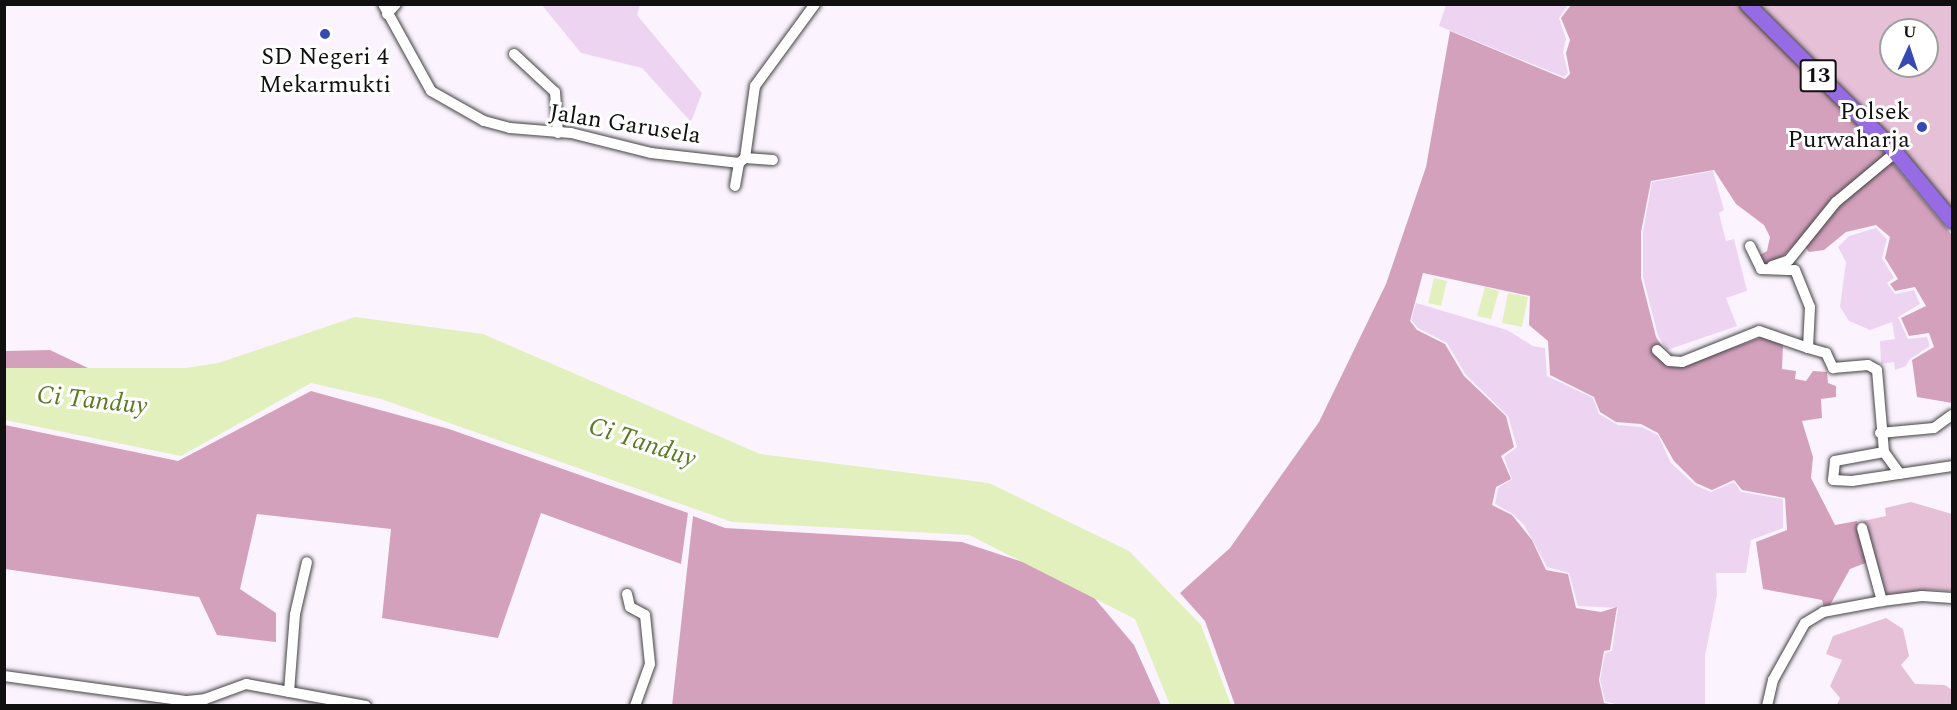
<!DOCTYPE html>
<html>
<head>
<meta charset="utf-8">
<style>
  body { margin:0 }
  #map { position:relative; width:1957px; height:710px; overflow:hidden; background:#fbf4fe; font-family:Spectral,serif }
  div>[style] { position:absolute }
  .farmland>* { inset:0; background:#edd5f2 }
  .green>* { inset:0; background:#e5c0d7 }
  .forest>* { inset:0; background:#d4a1bd }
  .water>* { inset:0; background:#e2f0bd }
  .roads { filter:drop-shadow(0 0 2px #434343) drop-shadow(0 0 2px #434343) }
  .minor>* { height:10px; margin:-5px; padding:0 5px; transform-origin:5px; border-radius:5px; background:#fff }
  .highway>* { height:15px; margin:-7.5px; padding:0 7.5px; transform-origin:7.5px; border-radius:7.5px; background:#976be4 }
  .dots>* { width:16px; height:16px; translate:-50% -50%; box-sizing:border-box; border:3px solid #fff; border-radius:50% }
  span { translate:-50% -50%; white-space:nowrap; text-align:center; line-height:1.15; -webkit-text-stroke:6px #fff; paint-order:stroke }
  .shield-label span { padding:2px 4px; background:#fff; border:2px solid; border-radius:4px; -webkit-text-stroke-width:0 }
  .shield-label { font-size:22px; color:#101010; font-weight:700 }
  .poi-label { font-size:24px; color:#101010 }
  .right { translate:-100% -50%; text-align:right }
  .street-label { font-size:24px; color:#101010 }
  .water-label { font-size:26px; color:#5c7b22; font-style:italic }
  .frame { position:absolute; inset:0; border:6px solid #101010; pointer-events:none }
  .north { position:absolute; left:1879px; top:18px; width:60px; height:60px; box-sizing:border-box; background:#fff; border:2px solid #9f9f9f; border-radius:50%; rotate:3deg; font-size:16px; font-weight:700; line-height:24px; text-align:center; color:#101010 }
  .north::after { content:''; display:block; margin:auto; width:21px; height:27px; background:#3648b1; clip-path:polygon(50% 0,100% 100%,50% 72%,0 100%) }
</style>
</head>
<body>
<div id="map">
  <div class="farmland">
    <div style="clip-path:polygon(542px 5px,640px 5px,637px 15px,702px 93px,691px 122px,642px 68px,581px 53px)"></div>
    <div style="clip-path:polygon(1446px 5px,1568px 5px,1559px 18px,1566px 39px,1563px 52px,1568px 73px,1564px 77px,1439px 26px)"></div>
    <div style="clip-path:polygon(1713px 171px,1724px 210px,1719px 213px,1726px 241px,1734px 239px,1747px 291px,1726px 298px,1737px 326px,1667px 350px,1658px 336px,1643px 277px,1643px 231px,1652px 182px)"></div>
    <div style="clip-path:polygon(1876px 228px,1887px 239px,1882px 258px,1894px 278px,1887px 283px,1895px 294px,1914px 290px,1920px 304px,1898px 317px,1908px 339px,1927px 337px,1930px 346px,1910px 359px,1906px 366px,1895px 370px,1894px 362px,1881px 364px,1880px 341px,1895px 339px,1892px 322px,1870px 330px,1849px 321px,1840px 307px,1846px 262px,1838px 247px,1849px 236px)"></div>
    <div style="clip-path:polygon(1416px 303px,1507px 330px,1533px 346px,1545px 348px,1547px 376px,1593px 398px,1599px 414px,1618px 425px,1641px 427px,1658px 435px,1671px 463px,1695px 485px,1711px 492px,1734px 482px,1741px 492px,1783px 499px,1783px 528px,1751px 540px,1746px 573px,1716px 573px,1717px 595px,1705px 656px,1705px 705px,1621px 706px,1605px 701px,1600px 680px,1605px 653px,1612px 651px,1618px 608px,1578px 606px,1569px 573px,1547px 567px,1524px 525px,1513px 514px,1495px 504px,1498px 488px,1512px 479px,1504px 457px,1517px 447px,1508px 416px,1465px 374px,1447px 343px,1418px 328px,1411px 320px)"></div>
  </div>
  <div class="green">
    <div style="clip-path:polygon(evenodd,1759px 5px,1952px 5px,1952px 209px,1884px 130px,1759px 5px,1891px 30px,1927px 30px,1927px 66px,1891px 66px,1891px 30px)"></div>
    <div style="clip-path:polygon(1911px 502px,1952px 514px,1952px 591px,1929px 590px,1884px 597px,1863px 521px,1886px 516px,1885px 508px)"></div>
    <div style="clip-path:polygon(1886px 618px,1903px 629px,1909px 656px,1901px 665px,1915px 684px,1945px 685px,1952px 690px,1952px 705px,1837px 705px,1840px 698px,1830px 686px,1842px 660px,1826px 654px,1833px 636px)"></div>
  </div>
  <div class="forest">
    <div style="clip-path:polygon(1571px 5px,1739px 5px,1880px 148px,1952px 235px,1952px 403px,1917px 397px,1912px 360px,1934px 347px,1929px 333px,1909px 336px,1901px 318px,1926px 306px,1915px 287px,1895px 291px,1890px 284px,1898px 279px,1885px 258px,1890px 237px,1876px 225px,1846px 232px,1824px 250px,1809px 252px,1800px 240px,1781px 258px,1763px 265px,1758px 256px,1767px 251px,1770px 237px,1764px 225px,1736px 204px,1714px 170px,1651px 181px,1641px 232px,1641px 278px,1656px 337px,1669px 357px,1686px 364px,1763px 337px,1783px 344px,1782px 369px,1796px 371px,1795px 379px,1806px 381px,1813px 371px,1827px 372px,1828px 383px,1836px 386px,1836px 397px,1821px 399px,1822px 418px,1802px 421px,1813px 457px,1811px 478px,1835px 525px,1857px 521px,1868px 562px,1850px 569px,1829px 607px,1824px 608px,1822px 600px,1763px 589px,1756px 542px,1787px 530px,1785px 498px,1742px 490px,1734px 480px,1712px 490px,1696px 483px,1674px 461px,1658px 433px,1641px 424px,1616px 422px,1600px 412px,1594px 397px,1550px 375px,1548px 341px,1529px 325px,1530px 296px,1423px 273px,1410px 321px,1417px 330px,1445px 344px,1464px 376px,1506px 416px,1514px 447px,1501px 456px,1511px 479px,1496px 487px,1492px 505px,1512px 515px,1532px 540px,1546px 570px,1568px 574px,1576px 608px,1601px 612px,1617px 607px,1610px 650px,1604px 651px,1599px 680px,1604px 703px,1615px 705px,1235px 705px,1205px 621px,1180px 593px,1230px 548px,1319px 422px,1386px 284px,1426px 167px,1450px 31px,1565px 79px,1570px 74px,1566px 53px,1570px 40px,1561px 18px)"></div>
    <div style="clip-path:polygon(50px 350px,88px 368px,5px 368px,5px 351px)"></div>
    <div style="clip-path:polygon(311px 391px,449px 429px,688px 513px,681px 564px,541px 513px,498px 638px,382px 618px,391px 529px,257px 514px,240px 589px,276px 613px,276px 642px,217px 635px,199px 597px,5px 569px,5px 425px,178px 461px)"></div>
    <div style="clip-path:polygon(693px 516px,725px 528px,962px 542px,1080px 581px,1134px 645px,1161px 705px,672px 706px)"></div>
  </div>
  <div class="water">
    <div style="clip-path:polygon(1434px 278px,1447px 281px,1441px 306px,1428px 303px)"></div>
    <div style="clip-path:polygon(1485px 287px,1499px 291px,1491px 319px,1477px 316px)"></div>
    <div style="clip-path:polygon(1508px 293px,1528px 297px,1522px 327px,1502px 323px)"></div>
    <div style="clip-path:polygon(355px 317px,483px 334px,760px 454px,989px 483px,1129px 551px,1201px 625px,1231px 705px,1170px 705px,1135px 619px,969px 535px,732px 522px,381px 399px,311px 383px,181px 456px,5px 420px,5px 368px,185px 368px,218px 363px)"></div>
  </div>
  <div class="roads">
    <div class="minor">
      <div style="left:383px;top:4px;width:99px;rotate:61.1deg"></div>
      <div style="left:431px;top:91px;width:61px;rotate:29.5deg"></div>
      <div style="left:484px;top:121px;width:27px;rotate:15deg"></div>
      <div style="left:510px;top:128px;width:61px;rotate:4.7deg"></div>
      <div style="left:571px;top:133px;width:82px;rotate:14deg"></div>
      <div style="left:651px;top:153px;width:89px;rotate:6.5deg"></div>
      <div style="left:739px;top:163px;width:8px;rotate:-40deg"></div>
      <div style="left:745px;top:158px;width:73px;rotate:-82.1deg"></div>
      <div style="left:755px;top:86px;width:102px;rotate:-53.8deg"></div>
      <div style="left:387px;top:14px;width:13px;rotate:-48deg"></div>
      <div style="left:514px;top:54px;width:56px;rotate:42.8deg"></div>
      <div style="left:555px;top:92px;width:41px;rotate:85.8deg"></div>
      <div style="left:745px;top:158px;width:28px;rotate:4deg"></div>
      <div style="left:735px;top:186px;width:23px;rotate:-80deg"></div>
      <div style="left:1750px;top:246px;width:25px;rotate:64deg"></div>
      <div style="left:1761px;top:269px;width:34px;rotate:2deg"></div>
      <div style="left:1795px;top:270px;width:40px;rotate:68deg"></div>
      <div style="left:1810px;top:307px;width:41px;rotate:92.8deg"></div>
      <div style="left:1808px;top:348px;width:19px;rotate:16deg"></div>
      <div style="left:1826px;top:353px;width:17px;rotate:65deg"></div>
      <div style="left:1833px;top:368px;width:35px;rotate:-5deg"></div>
      <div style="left:1868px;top:365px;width:10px;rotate:29deg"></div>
      <div style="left:1877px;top:370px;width:82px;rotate:85.1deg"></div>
      <div style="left:1884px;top:452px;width:50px;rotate:169.6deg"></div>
      <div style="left:1835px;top:461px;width:19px;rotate:96deg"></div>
      <div style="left:1833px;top:480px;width:19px;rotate:3deg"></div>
      <div style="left:1852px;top:481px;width:101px;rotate:-8.5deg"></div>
      <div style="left:1772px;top:266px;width:18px;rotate:-19deg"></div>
      <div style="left:1789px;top:260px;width:75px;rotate:-51deg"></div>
      <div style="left:1836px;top:202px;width:78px;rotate:-39.8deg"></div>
      <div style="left:1657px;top:350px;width:16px;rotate:43deg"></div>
      <div style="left:1669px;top:361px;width:13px;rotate:4deg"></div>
      <div style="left:1682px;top:362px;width:83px;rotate:-21.9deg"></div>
      <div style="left:1759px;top:331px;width:52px;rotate:19.1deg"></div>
      <div style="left:1880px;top:433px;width:54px;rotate:-5.3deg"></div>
      <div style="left:1934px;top:428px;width:22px;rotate:-36deg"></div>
      <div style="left:1884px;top:452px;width:27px;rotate:54deg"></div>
      <div style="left:1862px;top:528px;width:76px;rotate:74.7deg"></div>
      <div style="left:627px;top:594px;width:13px;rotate:77deg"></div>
      <div style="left:630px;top:607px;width:17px;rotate:28deg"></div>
      <div style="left:645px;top:615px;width:49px;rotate:84.2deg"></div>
      <div style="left:650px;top:664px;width:45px;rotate:109.7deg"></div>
      <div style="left:4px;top:676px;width:185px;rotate:7.8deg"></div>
      <div style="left:187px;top:701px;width:18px;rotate:-6deg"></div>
      <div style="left:205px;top:699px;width:44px;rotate:-20.1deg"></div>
      <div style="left:246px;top:684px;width:122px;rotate:10.4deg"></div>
      <div style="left:289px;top:692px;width:78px;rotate:-85.6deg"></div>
      <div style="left:295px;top:614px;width:53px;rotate:-77deg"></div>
      <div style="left:1767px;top:706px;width:27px;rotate:-77deg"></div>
      <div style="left:1773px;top:680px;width:65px;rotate:-60.7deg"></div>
      <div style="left:1805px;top:623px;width:21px;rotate:-31deg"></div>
      <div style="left:1823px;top:612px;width:60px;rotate:-10.6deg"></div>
      <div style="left:1882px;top:601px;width:40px;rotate:-7.1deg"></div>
      <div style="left:1922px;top:596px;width:30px;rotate:4deg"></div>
    </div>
    <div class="highway">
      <div style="left:1747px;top:4px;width:202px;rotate:44.8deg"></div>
      <div style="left:1890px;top:146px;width:97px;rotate:50.4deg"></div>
    </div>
  </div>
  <div class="dots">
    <div style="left:325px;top:34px;background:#3648b1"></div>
    <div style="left:1922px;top:127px;background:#3648b1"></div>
  </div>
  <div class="shield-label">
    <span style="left:1818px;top:76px">13</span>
  </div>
  <div class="poi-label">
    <span style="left:325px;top:72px">SD Negeri 4<br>Mekarmukti</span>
    <span class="right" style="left:1910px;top:127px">Polsek<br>Purwaharja</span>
  </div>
  <div class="street-label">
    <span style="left:625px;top:125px;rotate:9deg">Jalan Garusela</span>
  </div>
  <div class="water-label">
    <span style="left:92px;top:401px;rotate:6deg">Ci Tanduy</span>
    <span style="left:642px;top:443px;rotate:18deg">Ci Tanduy</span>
  </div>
  <div class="frame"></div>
  <div class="north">U</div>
</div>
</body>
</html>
